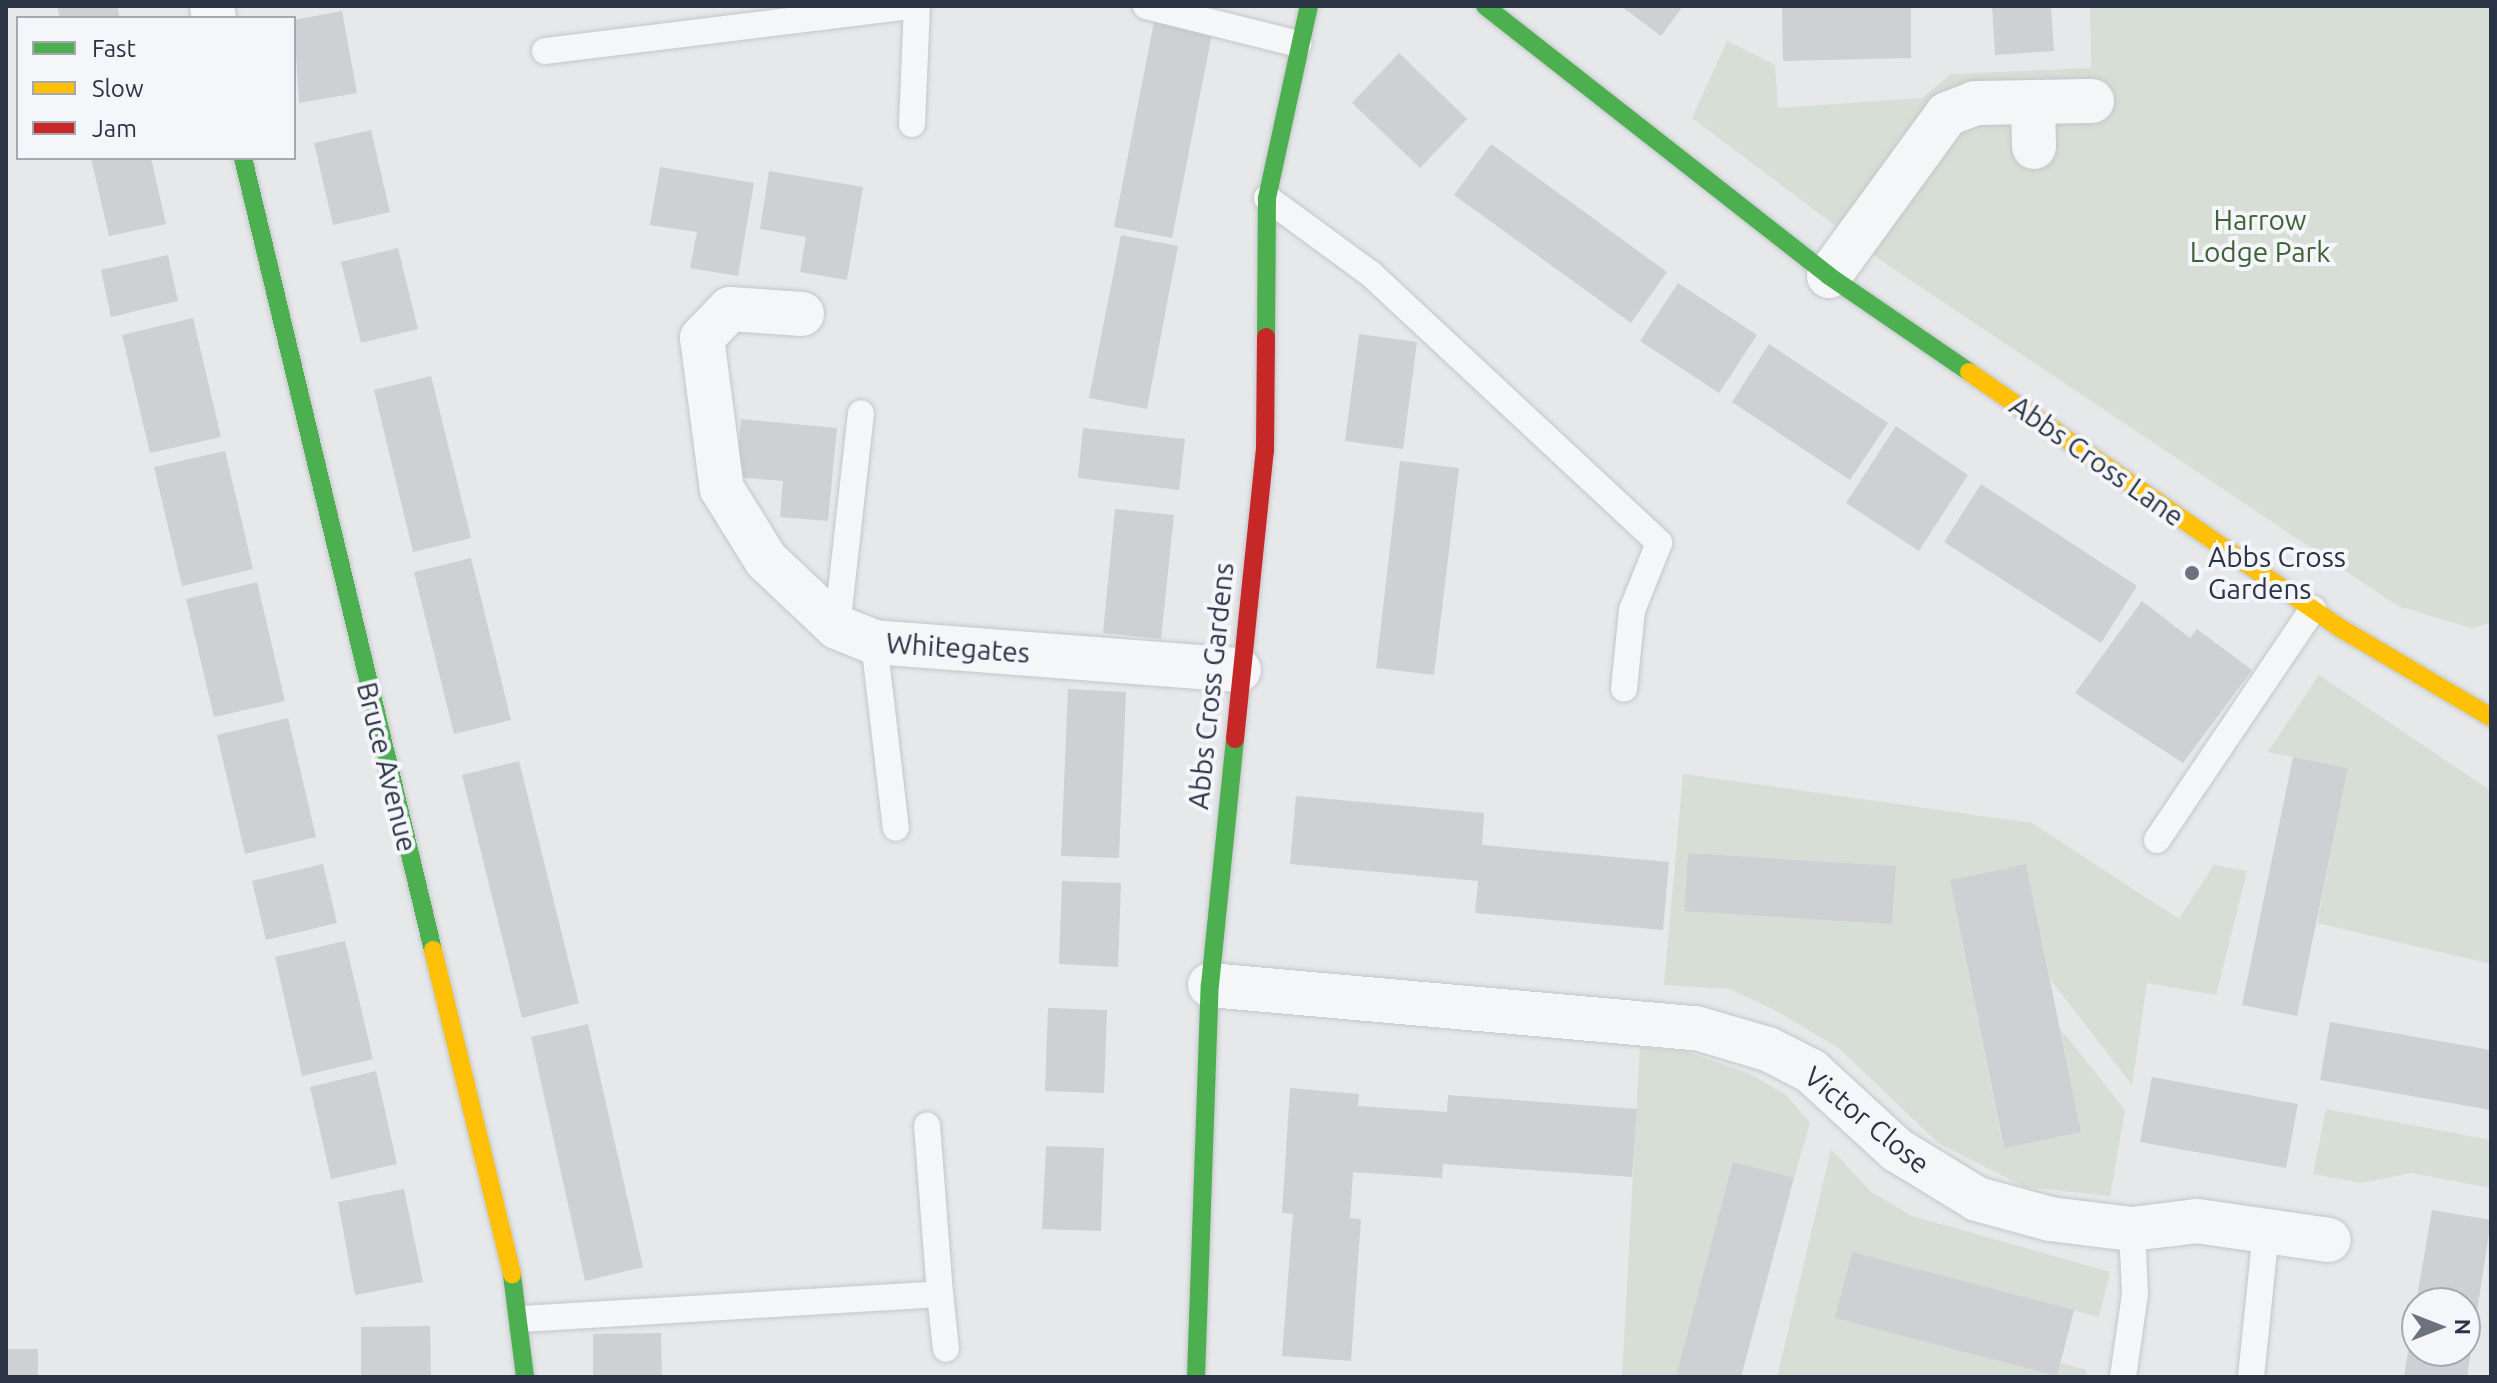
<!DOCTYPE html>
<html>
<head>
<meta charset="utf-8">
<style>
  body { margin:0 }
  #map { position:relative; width:2497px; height:1383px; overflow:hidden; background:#e6e8ea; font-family:Ubuntu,sans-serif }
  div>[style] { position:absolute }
  .green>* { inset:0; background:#d6ded6 }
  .building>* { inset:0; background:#ced0d3 }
  .roads { filter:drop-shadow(0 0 2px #c4c6c8) drop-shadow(0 0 2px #c4c6c8) }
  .lane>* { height:26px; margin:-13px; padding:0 13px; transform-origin:13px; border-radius:13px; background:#f5f6f7 }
  .street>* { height:44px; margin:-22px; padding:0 22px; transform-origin:22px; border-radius:22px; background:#f5f6f7 }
  .fast>* { height:18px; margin:-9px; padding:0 9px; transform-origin:9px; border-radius:9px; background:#4caf50 }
  .slow>* { height:18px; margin:-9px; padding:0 9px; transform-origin:9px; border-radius:9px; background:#ffc107 }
  .jam>* { height:18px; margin:-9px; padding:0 9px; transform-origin:9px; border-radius:9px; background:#c62828 }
  .dots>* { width:22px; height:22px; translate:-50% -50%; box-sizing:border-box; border:4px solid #f4f6f9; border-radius:50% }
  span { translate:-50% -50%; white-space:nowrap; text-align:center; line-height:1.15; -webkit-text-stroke:8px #f4f6f9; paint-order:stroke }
  .park-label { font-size:28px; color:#3f6138 }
  .street-label { font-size:28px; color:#2b3445 }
  .poi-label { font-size:28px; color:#2b3445 }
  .left { translate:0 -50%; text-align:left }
  .frame { position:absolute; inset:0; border:8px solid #2b3445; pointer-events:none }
  .legend { position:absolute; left:16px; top:16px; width:280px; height:144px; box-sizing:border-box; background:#f4f6f9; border:2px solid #a4a8b1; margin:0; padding:10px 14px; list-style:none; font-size:24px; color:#2b3445 }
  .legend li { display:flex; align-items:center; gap:16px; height:40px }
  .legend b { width:40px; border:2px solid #a4a8b1 }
  .north { position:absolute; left:2401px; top:1287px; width:80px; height:80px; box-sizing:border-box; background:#f4f6f9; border:2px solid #a4a8b1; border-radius:50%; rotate:90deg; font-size:22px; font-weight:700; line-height:32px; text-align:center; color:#2b3445 }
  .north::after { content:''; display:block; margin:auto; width:28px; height:36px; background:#6c737f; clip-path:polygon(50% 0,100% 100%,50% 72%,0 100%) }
</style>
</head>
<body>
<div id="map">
  <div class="green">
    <div style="clip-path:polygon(2090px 6px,2491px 6px,2491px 623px,2471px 628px,2398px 606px,1889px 266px,1692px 118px,1727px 41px,1775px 65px,1778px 108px,1922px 98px,1951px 74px,2091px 68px)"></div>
    <div style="clip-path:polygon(2319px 675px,2491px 791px,2491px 964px,2317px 923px,2348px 768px,2268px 752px)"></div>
    <div style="clip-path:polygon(evenodd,1683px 774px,2032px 823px,2179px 919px,2214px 865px,2247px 871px,2216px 995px,2147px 983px,2132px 1085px,2050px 979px,2026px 864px,1950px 880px,2003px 1147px,2081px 1132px,2060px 1028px,2125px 1110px,2110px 1196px,2025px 1187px,1938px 1143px,1840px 1049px,1773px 1009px,1729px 989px,1664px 985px,1683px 774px,1688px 853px,1895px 866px,1892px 923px,1684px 910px,1688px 853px)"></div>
    <div style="clip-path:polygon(1640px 1047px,1688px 1052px,1748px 1073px,1786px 1095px,1810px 1123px,1794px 1178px,1676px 1377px,1622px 1377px)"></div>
    <div style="clip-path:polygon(2326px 1109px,2491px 1140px,2491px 1188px,2411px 1173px,2361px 1183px,2313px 1174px)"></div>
    <div style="clip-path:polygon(1831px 1149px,1871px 1192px,1912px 1216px,2110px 1272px,2099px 1317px,1852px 1252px,2057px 1375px,2061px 1363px,2087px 1370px,2085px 1377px,1777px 1377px)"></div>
  </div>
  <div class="building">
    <div style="clip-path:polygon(57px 6px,117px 6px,120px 18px,60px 18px)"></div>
    <div style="clip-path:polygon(1621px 6px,1683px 6px,1661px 36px)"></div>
    <div style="clip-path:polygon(1782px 6px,1911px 6px,1911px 58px,1783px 61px)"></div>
    <div style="clip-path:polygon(1992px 6px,2051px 6px,2054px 51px,1995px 55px)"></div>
    <div style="clip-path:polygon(342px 11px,357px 93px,299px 103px,294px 20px)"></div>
    <div style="clip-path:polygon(1154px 22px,1212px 34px,1172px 238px,1114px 227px)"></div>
    <div style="clip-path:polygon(1399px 53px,1467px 119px,1420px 168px,1352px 103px)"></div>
    <div style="clip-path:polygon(371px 130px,390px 212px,333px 225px,314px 143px)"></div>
    <div style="clip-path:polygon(1491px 144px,1667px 272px,1631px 323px,1454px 195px)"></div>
    <div style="clip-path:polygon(91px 158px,151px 158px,166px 224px,109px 236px)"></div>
    <div style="clip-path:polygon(660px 167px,754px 183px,738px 276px,690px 268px,697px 232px,650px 225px)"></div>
    <div style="clip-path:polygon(769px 171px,863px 187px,847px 280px,800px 272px,806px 237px,760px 229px)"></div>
    <div style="clip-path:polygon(1121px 235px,1178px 246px,1147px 409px,1089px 398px)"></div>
    <div style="clip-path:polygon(398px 248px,418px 329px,361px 343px,341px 262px)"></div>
    <div style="clip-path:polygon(168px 255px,178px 301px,111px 317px,101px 270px)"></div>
    <div style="clip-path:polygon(1678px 283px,1757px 335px,1719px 393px,1640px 341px)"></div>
    <div style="clip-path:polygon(193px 318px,221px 437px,150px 453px,122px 335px)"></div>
    <div style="clip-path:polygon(1359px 334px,1417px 342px,1403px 449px,1345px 441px)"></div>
    <div style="clip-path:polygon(1769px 344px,1888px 423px,1850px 480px,1732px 402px)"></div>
    <div style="clip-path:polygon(431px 376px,471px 538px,413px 552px,374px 390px)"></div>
    <div style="clip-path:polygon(741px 419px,837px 428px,828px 521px,780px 517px,783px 481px,736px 477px)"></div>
    <div style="clip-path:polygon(1896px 426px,1968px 475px,1919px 551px,1846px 503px)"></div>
    <div style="clip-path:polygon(1083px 428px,1185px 439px,1179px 490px,1078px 478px)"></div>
    <div style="clip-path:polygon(225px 451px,253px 569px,182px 586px,154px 467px)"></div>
    <div style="clip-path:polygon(1400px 461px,1459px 468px,1434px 675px,1376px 668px)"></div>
    <div style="clip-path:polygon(1981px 484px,2137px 586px,2101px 643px,1944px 542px)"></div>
    <div style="clip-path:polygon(1115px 509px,1174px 515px,1161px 639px,1103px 633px)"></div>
    <div style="clip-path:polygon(471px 558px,511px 720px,454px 734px,414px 572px)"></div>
    <div style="clip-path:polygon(257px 582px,285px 701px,214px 717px,186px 599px)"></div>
    <div style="clip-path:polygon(2142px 601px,2190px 638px,2197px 629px,2252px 670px,2183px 763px,2075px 693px)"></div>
    <div style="clip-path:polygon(1068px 689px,1126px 692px,1119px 858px,1061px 856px)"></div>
    <div style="clip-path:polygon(288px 718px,316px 837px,245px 854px,217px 735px)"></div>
    <div style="clip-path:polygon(2293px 757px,2348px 768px,2297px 1016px,2242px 1005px)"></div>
    <div style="clip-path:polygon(519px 761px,579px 1003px,522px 1018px,462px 775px)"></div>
    <div style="clip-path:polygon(1296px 796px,1484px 813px,1482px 845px,1669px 862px,1663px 930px,1475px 913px,1478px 881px,1290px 864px)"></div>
    <div style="clip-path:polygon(1688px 853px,1896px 866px,1892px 924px,1684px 911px)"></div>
    <div style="clip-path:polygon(323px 864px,337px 923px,266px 940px,252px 881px)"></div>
    <div style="clip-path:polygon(2026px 864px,2081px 1132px,2004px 1148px,1950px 880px)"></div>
    <div style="clip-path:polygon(1062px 881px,1121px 883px,1118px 967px,1059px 964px)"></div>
    <div style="clip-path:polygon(345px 941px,373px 1059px,302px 1076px,275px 957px)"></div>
    <div style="clip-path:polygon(1048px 1008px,1107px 1010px,1104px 1093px,1045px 1091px)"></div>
    <div style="clip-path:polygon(2330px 1022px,2491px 1050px,2491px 1110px,2320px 1080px)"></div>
    <div style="clip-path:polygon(588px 1024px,643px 1267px,585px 1281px,531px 1037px)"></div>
    <div style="clip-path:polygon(376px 1071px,397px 1164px,331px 1179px,310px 1087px)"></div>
    <div style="clip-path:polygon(2152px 1077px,2298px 1104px,2286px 1168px,2140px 1142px)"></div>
    <div style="clip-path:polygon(1290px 1088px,1359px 1094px,1358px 1106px,1447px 1112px,1448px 1095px,1637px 1109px,1632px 1177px,1443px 1164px,1442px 1178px,1353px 1172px,1350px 1218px,1361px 1219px,1351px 1361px,1282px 1356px,1293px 1214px,1282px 1213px)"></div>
    <div style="clip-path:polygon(1046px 1146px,1104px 1148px,1101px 1231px,1042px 1229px)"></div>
    <div style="clip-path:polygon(1733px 1162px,1794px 1178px,1741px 1377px,1676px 1377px)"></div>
    <div style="clip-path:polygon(404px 1189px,423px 1282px,355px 1295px,338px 1202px)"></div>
    <div style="clip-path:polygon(2432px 1210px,2491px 1220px,2467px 1377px,2404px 1377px,2415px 1308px,2417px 1351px,2465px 1351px,2465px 1303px,2416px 1303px)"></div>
    <div style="clip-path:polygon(1852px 1252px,2074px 1310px,2057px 1376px,1835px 1318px)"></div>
    <div style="clip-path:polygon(430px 1326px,431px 1377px,361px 1377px,361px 1327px)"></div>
    <div style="clip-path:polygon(661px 1333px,662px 1377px,593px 1377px,593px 1334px)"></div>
    <div style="clip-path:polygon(6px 1349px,38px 1349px,38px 1377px,6px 1377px)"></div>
  </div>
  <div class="roads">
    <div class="lane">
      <div style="left:1146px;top:6px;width:157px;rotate:14deg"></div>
      <div style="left:545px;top:51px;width:371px;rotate:-7deg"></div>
      <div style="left:912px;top:124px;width:118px;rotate:-87.6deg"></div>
      <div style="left:1267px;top:198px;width:129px;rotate:36.2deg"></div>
      <div style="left:1371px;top:274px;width:394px;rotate:43deg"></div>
      <div style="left:1659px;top:543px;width:72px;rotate:111.9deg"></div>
      <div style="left:1632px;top:610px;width:79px;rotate:95.8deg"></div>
      <div style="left:837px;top:627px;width:215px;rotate:-83.6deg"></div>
      <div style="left:874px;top:642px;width:187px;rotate:83.3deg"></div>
      <div style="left:2157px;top:840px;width:279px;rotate:-56deg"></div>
      <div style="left:940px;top:1294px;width:55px;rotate:83.8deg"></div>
      <div style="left:522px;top:1319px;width:419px;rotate:-3.4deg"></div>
      <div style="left:940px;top:1294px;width:169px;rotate:-94.4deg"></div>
      <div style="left:2123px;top:1377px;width:84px;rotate:-81.8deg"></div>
      <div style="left:2135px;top:1294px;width:65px;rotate:-92.6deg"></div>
      <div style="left:2251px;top:1377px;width:147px;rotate:-84.1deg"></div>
    </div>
    <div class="street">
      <div style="left:212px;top:6px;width:12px;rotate:81deg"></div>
      <div style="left:2033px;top:102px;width:45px;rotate:88.7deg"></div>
      <div style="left:1829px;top:276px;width:200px;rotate:-53.9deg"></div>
      <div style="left:1947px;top:114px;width:30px;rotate:-21deg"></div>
      <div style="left:1975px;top:103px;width:117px;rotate:-1deg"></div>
      <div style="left:802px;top:314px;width:72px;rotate:-176deg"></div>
      <div style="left:730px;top:309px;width:40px;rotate:134deg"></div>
      <div style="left:702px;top:338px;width:152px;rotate:82.5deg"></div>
      <div style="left:722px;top:489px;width:84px;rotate:58.2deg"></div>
      <div style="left:766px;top:560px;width:98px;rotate:43.3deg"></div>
      <div style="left:837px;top:627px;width:40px;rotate:22deg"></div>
      <div style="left:874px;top:642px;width:366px;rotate:4.4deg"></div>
      <div style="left:1210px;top:985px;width:488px;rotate:5.1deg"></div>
      <div style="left:1696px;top:1028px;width:75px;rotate:16.3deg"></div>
      <div style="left:1768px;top:1049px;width:48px;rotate:27.1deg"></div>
      <div style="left:1811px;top:1071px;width:117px;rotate:42.6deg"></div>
      <div style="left:1897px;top:1150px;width:94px;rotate:31.5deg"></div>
      <div style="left:1977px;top:1199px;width:76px;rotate:15.3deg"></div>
      <div style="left:2050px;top:1219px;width:83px;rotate:7deg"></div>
      <div style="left:2132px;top:1229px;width:65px;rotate:-7deg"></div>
      <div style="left:2197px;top:1221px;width:133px;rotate:8.2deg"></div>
    </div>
    <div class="fast">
      <div style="left:1485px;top:6px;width:437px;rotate:38.1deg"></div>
      <div style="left:1829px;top:276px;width:170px;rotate:34.4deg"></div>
      <div style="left:243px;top:158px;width:814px;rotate:76.51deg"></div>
      <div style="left:1266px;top:337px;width:139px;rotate:-89.6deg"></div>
      <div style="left:1267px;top:198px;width:197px;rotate:-77.7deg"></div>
      <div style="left:512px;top:1275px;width:103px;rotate:82.7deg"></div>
      <div style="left:1196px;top:1377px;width:392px;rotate:-88deg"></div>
      <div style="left:1210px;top:985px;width:247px;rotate:-84.2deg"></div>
    </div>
    <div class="slow">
      <div style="left:1969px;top:372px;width:453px;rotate:34.6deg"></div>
      <div style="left:2342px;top:629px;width:173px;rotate:30.6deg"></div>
      <div style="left:433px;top:950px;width:334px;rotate:76.3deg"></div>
    </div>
    <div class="jam">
      <div style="left:1235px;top:739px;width:290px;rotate:-84.1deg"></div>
      <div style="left:1265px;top:451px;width:114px;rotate:-89.5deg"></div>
    </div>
  </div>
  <div class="dots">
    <div style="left:2192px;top:573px;background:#6c737f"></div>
  </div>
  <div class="park-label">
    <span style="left:2260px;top:236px">Harrow<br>Lodge Park</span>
  </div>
  <div class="street-label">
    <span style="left:2097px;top:461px;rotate:35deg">Abbs Cross Lane</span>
    <span style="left:958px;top:648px;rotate:4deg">Whitegates</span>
    <span style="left:1211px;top:686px;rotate:-84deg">Abbs Cross Gardens</span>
    <span style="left:387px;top:767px;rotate:76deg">Bruce Avenue</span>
    <span style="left:1867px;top:1120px;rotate:39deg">Victor Close</span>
  </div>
  <div class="poi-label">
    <span class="left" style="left:2208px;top:573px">Abbs Cross<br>Gardens</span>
  </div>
  <div class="frame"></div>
  <ul class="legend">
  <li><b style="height:10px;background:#4caf50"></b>Fast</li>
  <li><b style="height:10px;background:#ffc107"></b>Slow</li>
  <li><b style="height:10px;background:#c62828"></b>Jam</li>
  </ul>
  <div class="north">N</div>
</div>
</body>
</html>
